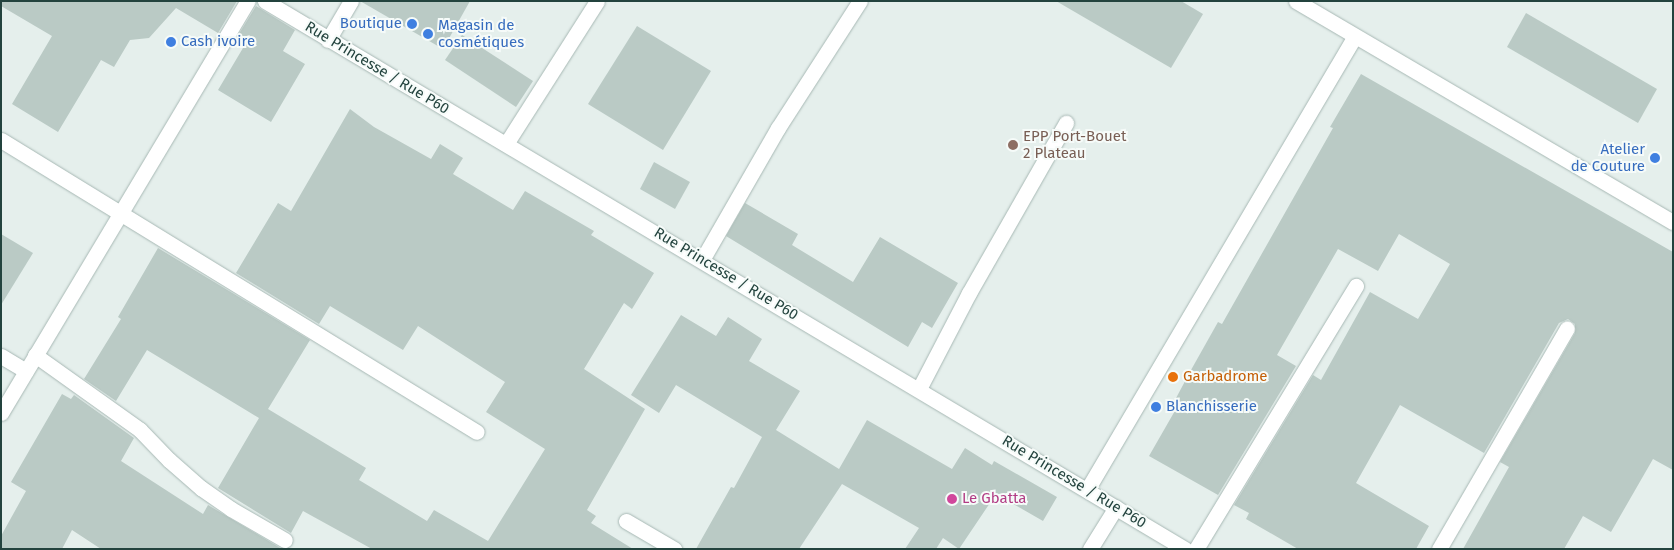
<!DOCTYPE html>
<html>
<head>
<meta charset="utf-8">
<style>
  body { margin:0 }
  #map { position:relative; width:1674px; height:550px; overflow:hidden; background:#e5efec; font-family:"Fira Sans",sans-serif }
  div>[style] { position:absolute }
  .building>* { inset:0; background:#bacac5 }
  .roads { filter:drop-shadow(0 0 1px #a7b8b4) drop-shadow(0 0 1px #a7b8b4) }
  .lane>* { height:15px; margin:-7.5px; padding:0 7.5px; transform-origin:7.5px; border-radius:7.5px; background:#fff }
  .street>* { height:15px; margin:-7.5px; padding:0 7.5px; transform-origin:7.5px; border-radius:7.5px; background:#fff }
  .secondary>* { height:15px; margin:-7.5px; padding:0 7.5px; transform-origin:7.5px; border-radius:7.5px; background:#fff }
  .dots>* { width:14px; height:14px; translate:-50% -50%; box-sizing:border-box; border:2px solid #f6fbf9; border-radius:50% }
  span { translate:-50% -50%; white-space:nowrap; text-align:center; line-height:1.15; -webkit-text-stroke:4px #f6fbf9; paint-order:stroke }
  .shop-label { font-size:15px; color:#366cbe }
  .right { translate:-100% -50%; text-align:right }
  .left { translate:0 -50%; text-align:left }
  .street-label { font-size:15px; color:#23433e }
  .education-label { font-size:15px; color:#785e54 }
  .food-label { font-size:15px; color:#c56008 }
  .hotel-label { font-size:15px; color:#b23c85 }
  .frame { position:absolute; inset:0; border:2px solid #23433e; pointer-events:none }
</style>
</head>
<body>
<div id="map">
  <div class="building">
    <div style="clip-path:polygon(1px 1px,237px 1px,218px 33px,176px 8px,149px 38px,130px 40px,114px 67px,101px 60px,58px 132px,12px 104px,52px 36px,1px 6px)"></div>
    <div style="clip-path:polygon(360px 1px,470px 1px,443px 49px)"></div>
    <div style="clip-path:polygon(1056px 1px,1181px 1px,1203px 14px,1171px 68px)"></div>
    <div style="clip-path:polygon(256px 6px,295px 30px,283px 51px,305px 64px,271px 122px,218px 90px,243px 48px,234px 42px)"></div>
    <div style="clip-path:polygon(1526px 13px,1657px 89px,1638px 123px,1507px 47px)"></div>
    <div style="clip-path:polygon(637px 26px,711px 71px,663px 150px,588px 104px)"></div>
    <div style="clip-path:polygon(462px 35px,533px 81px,516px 107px,445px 60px)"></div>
    <div style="clip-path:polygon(1361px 74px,1673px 252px,1673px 470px,1653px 459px,1611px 532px,1583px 516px,1564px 549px,1463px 549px,1509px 467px,1500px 462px,1575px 333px,1575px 324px,1568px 319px,1559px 323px,1484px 453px,1400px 405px,1356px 483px,1429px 526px,1416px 549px,1298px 549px,1246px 519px,1249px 513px,1234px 505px,1313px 375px,1321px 380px,1370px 292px,1418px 319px,1450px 264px,1399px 234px,1378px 271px,1338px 249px,1277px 355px,1296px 366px,1218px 495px,1149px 456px,1180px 402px,1175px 400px,1191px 370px,1218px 322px,1222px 324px,1333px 128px,1330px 127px)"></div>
    <div style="clip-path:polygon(350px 109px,374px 127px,431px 159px,440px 144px,463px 158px,453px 174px,513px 210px,525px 191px,594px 231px,591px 235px,654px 273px,632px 309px,624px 303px,584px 369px,645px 409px,587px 510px,596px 516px,591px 523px,633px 549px,372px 549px,303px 511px,291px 533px,218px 488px,259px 418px,147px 350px,116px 401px,84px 379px,121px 319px,118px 317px,158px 248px,310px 340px,268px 409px,366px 468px,359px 480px,427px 521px,434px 510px,488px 541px,545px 449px,486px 412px,505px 382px,418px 326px,403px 350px,330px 306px,319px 324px,236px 273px,278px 203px,291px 211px)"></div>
    <div style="clip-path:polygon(654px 162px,690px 182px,675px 209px,640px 189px)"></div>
    <div style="clip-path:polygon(745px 203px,798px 234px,792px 245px,853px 282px,880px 237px,958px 283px,932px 328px,922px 322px,908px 347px,726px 236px)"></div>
    <div style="clip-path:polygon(1px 234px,33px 253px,1px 305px)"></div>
    <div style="clip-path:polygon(681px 315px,716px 336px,728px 317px,762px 339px,749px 361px,800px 391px,776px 430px,839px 469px,867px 420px,952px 469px,965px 448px,992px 465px,994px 461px,1057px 497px,1043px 521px,996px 494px,959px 549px,943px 538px,936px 549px,905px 549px,919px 528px,842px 484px,799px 549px,696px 549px,731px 487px,734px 488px,762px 437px,676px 385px,659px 413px,631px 395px)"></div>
    <div style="clip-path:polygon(62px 394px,71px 399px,74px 395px,134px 438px,121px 461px,203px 514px,208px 505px,282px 549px,101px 549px,72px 530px,62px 549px,1px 549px,1px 536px,26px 491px,11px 482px)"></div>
  </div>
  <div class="roads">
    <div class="lane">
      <div style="left:919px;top:389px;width:108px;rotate:-62.5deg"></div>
      <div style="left:969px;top:293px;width:196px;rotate:-60.3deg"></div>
    </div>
    <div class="street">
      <div style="left:1296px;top:1px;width:437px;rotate:30.4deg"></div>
      <div style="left:328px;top:40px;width:45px;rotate:-59.5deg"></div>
      <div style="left:1px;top:140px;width:558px;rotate:31.53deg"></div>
      <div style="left:506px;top:144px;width:169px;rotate:-57.5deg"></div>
      <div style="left:702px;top:260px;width:152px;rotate:-60.1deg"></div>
      <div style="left:778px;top:128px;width:151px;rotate:-57.2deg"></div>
      <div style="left:35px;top:355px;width:129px;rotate:35.5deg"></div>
      <div style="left:140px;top:430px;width:42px;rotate:46deg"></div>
      <div style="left:169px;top:460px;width:43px;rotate:41.2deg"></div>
      <div style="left:201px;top:488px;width:37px;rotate:35deg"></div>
      <div style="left:231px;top:509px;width:62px;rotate:29.9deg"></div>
      <div style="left:1px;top:356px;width:29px;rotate:31deg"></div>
      <div style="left:1px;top:413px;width:480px;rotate:-59.1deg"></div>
      <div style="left:1087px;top:490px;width:527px;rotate:-59.45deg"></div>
      <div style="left:626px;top:521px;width:56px;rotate:30.3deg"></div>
      <div style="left:1196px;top:549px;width:308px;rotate:-58.7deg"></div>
      <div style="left:1439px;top:549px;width:255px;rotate:-59.9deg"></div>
    </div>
    <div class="secondary">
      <div style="left:265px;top:1px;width:1071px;rotate:30.78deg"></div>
      <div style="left:1090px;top:549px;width:49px;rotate:-58.2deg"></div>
    </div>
  </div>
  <div class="dots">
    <div style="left:412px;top:24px;background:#3f7fe0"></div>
    <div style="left:428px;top:34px;background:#3f7fe0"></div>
    <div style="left:171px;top:42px;background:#3f7fe0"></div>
    <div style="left:1013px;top:145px;background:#8d6e63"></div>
    <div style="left:1655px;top:158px;background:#3f7fe0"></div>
    <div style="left:1173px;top:377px;background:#e8710a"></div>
    <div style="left:1156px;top:407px;background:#3f7fe0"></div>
    <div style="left:952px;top:499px;background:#d1479c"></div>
  </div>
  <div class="shop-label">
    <span class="right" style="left:402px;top:24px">Boutique</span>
    <span class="left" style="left:438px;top:34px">Magasin de<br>cosmétiques</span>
    <span class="left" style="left:181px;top:42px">Cash ivoire</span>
    <span class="right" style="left:1645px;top:158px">Atelier<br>de Couture</span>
    <span class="left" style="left:1166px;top:407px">Blanchisserie</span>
  </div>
  <div class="street-label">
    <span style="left:377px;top:68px;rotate:31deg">Rue Princesse / Rue P60</span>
    <span style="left:726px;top:274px;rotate:31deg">Rue Princesse / Rue P60</span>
    <span style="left:1074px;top:482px;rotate:31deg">Rue Princesse / Rue P60</span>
  </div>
  <div class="education-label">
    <span class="left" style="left:1023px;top:145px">EPP Port-Bouet<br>2 Plateau</span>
  </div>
  <div class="food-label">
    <span class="left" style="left:1183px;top:377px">Garbadrome</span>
  </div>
  <div class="hotel-label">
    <span class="left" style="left:962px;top:499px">Le Gbatta</span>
  </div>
  <div class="frame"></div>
</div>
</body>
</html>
